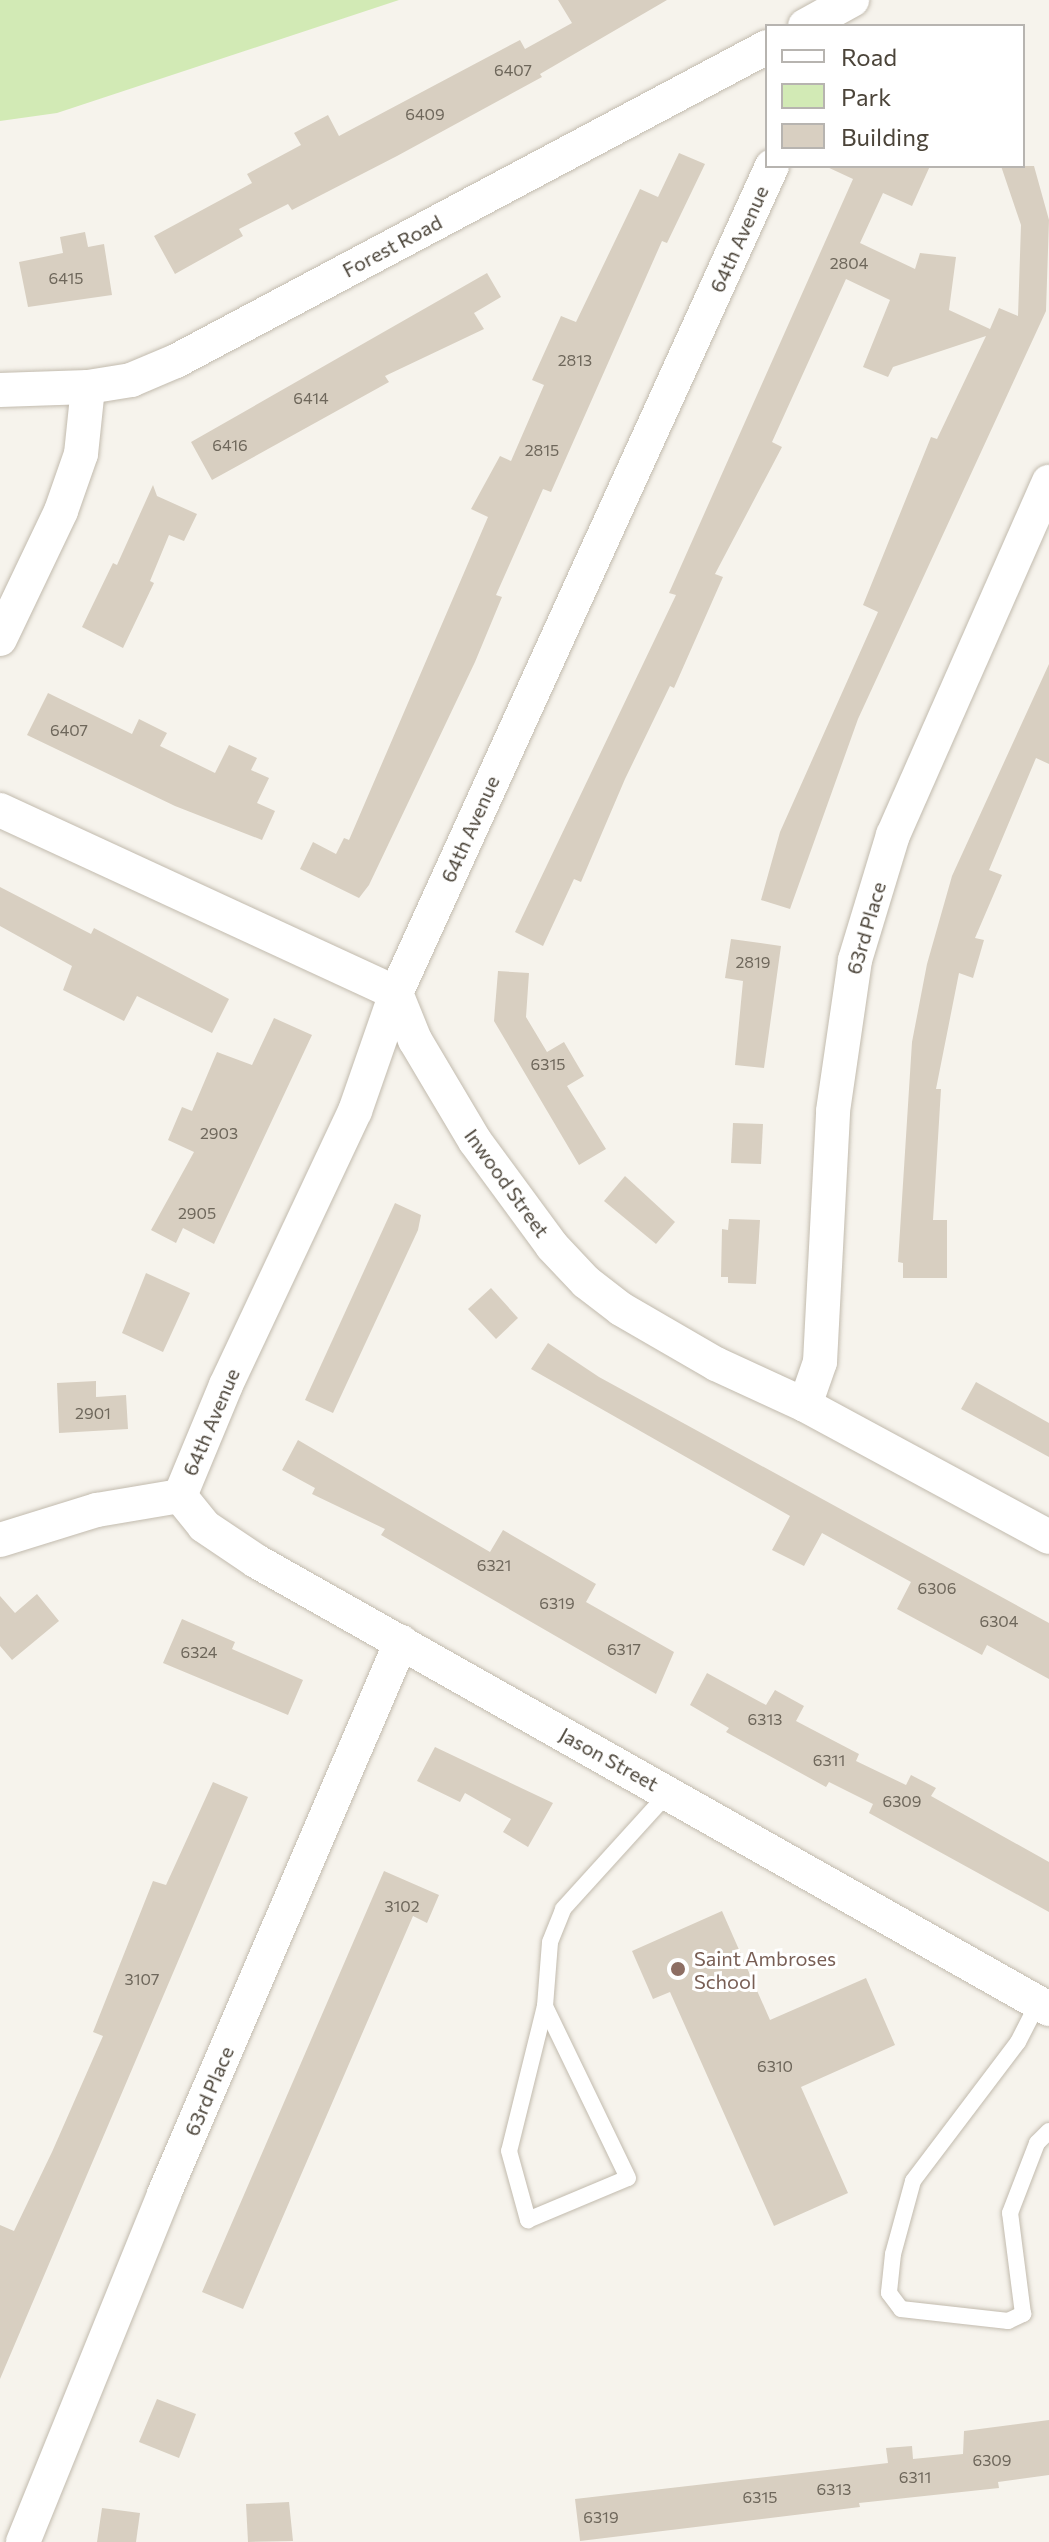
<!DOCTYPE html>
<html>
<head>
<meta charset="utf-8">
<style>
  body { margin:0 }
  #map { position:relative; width:1049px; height:2542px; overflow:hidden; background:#f6f3ec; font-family:Commissioner,sans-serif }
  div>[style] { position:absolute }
  .green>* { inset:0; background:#d2eab5 }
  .building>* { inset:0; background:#d8cfc1 }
  .roads { filter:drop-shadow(0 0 2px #c2bbae) drop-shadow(0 0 2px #c2bbae) }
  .service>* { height:16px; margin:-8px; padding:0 8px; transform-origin:8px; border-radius:8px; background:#fff }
  .minor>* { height:34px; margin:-17px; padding:0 17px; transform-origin:17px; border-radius:17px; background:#fff }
  .dots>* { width:22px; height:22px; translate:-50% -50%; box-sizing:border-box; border:4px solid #fff; border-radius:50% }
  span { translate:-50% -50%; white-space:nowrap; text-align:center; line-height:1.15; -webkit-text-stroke:6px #fff; paint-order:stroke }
  .number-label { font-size:16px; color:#6e675b }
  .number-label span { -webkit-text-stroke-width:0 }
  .street-label { font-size:20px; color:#4b4439 }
  .education-label { font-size:20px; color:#785e54 }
  .left { translate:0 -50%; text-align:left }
  .legend { position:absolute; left:765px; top:24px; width:260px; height:144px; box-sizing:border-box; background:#fff; border:2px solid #b7b4b0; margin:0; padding:10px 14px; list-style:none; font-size:24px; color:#4b4439 }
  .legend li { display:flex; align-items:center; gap:16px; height:40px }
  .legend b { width:40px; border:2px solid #b7b4b0 }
</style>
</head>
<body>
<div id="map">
  <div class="green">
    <div style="clip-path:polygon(0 0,399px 0,57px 113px,0 121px)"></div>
  </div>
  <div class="building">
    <div style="clip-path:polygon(558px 0,667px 0,540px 74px,542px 77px,397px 156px,292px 210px,288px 204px,239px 229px,243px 236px,175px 274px,154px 236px,252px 183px,247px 174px,301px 145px,294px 133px,328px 115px,339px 136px,520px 40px,525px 49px,572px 23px)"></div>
    <div style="clip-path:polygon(679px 153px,705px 164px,667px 243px,662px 241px,551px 492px,543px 489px,496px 595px,502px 597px,475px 662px,369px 885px,359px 898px,300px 869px,313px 842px,336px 854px,344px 838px,349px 840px,488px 517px,471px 509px,500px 456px,511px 461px,544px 385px,532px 380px,561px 316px,576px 322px,640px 189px,658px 197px)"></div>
    <div style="clip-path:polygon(825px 166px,930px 166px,912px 206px,883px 193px,860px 243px,915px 269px,920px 253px,956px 257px,949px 310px,990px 329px,999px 308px,1018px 316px,1021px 225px,1001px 166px,1034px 166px,1049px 220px,1046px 311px,858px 719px,790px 909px,761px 900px,780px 832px,878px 612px,863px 605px,931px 437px,937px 439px,986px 336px,893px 367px,888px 377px,863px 367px,890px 300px,846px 279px,772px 442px,782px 447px,715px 574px,723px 577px,674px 688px,670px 686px,625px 779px,581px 882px,574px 879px,543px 946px,515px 932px,676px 595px,669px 593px,853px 179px)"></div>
    <div style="clip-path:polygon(85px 232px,88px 247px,104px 244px,112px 295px,28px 307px,19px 262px,63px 253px,60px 237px)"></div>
    <div style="clip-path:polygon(487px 273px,501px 297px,474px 313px,484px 329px,385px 376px,389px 382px,212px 480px,191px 442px)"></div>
    <div style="clip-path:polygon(153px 485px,157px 496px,197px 514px,184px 541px,169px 535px,150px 581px,154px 583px,123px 648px,82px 627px,113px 563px,117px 565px)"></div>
    <div style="clip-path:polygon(1049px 664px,1049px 764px,1036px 758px,989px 870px,1002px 875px,975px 938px,984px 940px,973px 978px,959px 973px,936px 1089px,941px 1089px,933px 1220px,947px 1220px,947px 1278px,903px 1278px,903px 1263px,898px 1262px,912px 1042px,927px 964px,952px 876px)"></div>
    <div style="clip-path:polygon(48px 693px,132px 734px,139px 719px,167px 733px,160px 746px,215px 773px,229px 745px,257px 758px,251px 770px,269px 778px,257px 803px,275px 811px,262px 840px,175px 806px,27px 735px)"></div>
    <div style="clip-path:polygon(0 887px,91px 934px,94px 928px,229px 999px,212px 1033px,137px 996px,124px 1021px,63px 990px,72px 966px,0 926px)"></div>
    <div style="clip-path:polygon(731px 939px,781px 946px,764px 1068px,735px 1065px,743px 981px,725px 978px)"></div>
    <div style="clip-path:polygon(498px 971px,529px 973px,526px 1017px,547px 1052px,564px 1042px,584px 1076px,567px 1086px,606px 1149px,579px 1165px,494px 1021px)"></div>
    <div style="clip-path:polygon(274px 1018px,312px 1035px,214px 1244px,183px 1228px,176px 1243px,151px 1230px,194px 1152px,168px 1140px,182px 1107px,192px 1111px,217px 1052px,252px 1065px)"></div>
    <div style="clip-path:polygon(733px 1123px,763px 1124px,761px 1164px,731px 1163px)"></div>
    <div style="clip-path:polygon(625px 1176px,675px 1222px,656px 1244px,604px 1201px)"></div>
    <div style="clip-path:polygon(395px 1203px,421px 1215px,418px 1230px,333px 1413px,305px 1400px)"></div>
    <div style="clip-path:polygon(729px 1219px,760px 1220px,756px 1284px,728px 1283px,728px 1277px,721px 1277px,722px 1229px,728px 1230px)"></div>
    <div style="clip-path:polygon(146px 1273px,190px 1293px,163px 1352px,122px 1333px)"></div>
    <div style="clip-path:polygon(491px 1288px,518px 1318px,496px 1339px,468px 1309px)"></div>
    <div style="clip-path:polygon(548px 1343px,599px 1377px,1049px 1623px,1049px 1679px,987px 1645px,982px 1655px,897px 1609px,911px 1582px,822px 1533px,804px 1566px,772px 1550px,790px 1516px,531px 1369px)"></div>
    <div style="clip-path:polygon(96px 1381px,96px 1397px,126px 1395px,128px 1429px,59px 1433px,57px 1383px)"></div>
    <div style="clip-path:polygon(976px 1382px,1049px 1423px,1049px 1457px,961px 1409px)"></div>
    <div style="clip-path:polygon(298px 1440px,490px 1552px,503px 1530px,596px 1584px,586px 1602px,674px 1652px,656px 1694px,381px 1535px,385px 1529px,312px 1494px,315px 1488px,282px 1470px)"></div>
    <div style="clip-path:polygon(37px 1594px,59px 1621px,12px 1660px,0 1646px,0 1596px,15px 1613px)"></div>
    <div style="clip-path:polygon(182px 1619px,235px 1642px,232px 1649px,303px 1680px,288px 1715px,163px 1663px)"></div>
    <div style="clip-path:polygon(707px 1673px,766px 1705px,775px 1690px,804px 1706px,796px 1721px,859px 1754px,856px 1761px,906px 1785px,911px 1775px,936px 1788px,931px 1796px,1049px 1862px,1049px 1912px,869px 1813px,873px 1804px,829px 1782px,826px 1787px,726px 1732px,729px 1728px,690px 1705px)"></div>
    <div style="clip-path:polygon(435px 1747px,553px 1803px,528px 1847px,503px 1832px,511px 1819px,465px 1793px,460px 1802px,417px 1781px)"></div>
    <div style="clip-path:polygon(213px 1782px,248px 1797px,0 2379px,0 2225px,14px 2231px,52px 2152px,103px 2036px,93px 2032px,153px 1881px,166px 1885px)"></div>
    <div style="clip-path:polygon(384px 1871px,439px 1895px,427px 1923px,413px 1916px,243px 2309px,202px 2292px)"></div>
    <div style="clip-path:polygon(722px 1911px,770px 2020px,866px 1978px,895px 2045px,801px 2087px,848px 2193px,774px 2226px,670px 1992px,653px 1999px,632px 1951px)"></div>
    <div style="clip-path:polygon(157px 2399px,196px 2414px,179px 2458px,139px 2442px)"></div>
    <div style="clip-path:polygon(1049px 2420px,1049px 2475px,998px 2482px,999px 2488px,859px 2503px,860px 2507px,580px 2541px,575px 2499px,888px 2463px,886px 2448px,912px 2446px,913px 2459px,963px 2454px,964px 2431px)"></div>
    <div style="clip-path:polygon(289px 2502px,293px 2541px,248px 2542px,246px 2504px)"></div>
    <div style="clip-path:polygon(102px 2508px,140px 2513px,136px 2542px,97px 2542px)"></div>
  </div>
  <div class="roads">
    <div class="service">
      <div style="left:1038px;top:2003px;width:44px;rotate:117.1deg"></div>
      <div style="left:1018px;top:2042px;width:174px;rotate:127.1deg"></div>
      <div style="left:913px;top:2181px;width:76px;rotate:105.3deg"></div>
      <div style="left:893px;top:2254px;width:39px;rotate:96deg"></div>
      <div style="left:889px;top:2293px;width:20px;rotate:53deg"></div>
      <div style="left:901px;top:2309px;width:108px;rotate:6.4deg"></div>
      <div style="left:1008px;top:2321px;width:17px;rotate:-25deg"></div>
      <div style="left:1023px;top:2314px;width:102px;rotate:-97.3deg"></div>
      <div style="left:1010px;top:2213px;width:75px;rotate:-68.9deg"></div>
      <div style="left:1037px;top:2143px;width:17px;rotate:-45deg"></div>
      <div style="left:545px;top:2006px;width:149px;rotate:103.9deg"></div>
      <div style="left:509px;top:2151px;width:72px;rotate:74.6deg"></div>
      <div style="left:528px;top:2220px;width:108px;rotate:-22.8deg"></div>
      <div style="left:628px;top:2178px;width:191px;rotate:-115.8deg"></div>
      <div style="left:545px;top:2006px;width:64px;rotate:-85.5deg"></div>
      <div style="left:550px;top:1942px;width:35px;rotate:-68deg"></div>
      <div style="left:563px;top:1909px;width:158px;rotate:-47.8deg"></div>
    </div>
    <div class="minor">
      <div style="left:805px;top:26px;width:54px;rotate:-29deg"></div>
      <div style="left:0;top:390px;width:88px;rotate:-2deg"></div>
      <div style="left:88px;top:387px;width:44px;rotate:-9.2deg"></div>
      <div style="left:131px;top:380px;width:49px;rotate:-22.9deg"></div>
      <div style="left:176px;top:361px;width:669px;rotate:-27.98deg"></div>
      <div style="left:0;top:639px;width:142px;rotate:-64.5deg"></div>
      <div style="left:61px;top:511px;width:60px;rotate:-70.7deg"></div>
      <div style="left:81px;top:454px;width:67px;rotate:-84deg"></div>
      <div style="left:0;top:810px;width:436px;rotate:24.8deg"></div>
      <div style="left:396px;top:993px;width:51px;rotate:68deg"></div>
      <div style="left:415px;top:1040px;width:117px;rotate:59.3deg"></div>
      <div style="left:475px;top:1141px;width:130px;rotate:53.7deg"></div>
      <div style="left:552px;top:1246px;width:50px;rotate:46.6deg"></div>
      <div style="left:586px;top:1282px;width:44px;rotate:37.6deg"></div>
      <div style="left:621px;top:1309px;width:110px;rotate:30.1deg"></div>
      <div style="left:716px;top:1364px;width:98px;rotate:24.7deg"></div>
      <div style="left:805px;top:1405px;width:277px;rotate:28.4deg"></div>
      <div style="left:805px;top:1405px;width:46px;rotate:-70.8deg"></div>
      <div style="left:820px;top:1362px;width:251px;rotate:-87deg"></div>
      <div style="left:833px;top:1111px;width:153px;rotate:-81.7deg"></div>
      <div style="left:855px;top:960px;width:131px;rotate:-73.1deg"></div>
      <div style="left:893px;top:835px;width:386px;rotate:-66.2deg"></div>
      <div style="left:180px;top:1496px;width:120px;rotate:-67.5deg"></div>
      <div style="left:226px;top:1385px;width:303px;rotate:-64.8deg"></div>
      <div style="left:355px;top:1111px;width:125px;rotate:-70.8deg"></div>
      <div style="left:396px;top:993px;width:908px;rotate:-65.55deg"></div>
      <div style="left:180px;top:1496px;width:38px;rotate:51deg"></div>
      <div style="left:204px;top:1526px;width:63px;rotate:33.9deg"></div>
      <div style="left:256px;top:1561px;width:911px;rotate:29.46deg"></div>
      <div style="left:0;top:1540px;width:102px;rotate:-17.2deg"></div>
      <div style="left:97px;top:1510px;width:84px;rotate:-9.6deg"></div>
      <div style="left:23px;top:2542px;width:375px;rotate:-67.9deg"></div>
      <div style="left:164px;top:2194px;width:601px;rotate:-66.76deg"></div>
    </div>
  </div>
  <div class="dots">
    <div style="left:678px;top:1969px;background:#8d6e63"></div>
  </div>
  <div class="number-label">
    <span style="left:513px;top:70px">6407</span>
    <span style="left:425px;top:114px">6409</span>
    <span style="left:849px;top:263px">2804</span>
    <span style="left:66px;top:278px">6415</span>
    <span style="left:575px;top:360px">2813</span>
    <span style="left:311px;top:398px">6414</span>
    <span style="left:230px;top:445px">6416</span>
    <span style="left:542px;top:450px">2815</span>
    <span style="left:69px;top:730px">6407</span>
    <span style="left:753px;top:962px">2819</span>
    <span style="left:548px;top:1064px">6315</span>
    <span style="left:219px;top:1133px">2903</span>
    <span style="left:197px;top:1213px">2905</span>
    <span style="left:93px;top:1413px">2901</span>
    <span style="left:494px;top:1565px">6321</span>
    <span style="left:937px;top:1588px">6306</span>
    <span style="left:557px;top:1603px">6319</span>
    <span style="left:999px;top:1621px">6304</span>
    <span style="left:624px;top:1649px">6317</span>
    <span style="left:199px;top:1652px">6324</span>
    <span style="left:765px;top:1719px">6313</span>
    <span style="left:829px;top:1760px">6311</span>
    <span style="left:902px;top:1801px">6309</span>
    <span style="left:402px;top:1906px">3102</span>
    <span style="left:142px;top:1979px">3107</span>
    <span style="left:775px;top:2066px">6310</span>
    <span style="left:992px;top:2460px">6309</span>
    <span style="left:915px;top:2477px">6311</span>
    <span style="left:834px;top:2489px">6313</span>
    <span style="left:760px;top:2497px">6315</span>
    <span style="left:601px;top:2517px">6319</span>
  </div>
  <div class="street-label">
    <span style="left:739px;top:239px;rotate:-66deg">64th Avenue</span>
    <span style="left:392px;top:246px;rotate:-28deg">Forest Road</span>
    <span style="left:470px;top:829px;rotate:-66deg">64th Avenue</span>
    <span style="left:866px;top:928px;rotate:-74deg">63rd Place</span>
    <span style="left:507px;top:1183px;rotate:54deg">Inwood Street</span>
    <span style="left:211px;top:1422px;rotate:-67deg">64th Avenue</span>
    <span style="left:609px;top:1759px;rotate:29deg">Jason Street</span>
    <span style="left:209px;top:2091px;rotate:-67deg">63rd Place</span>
  </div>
  <div class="education-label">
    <span class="left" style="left:694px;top:1970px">Saint Ambroses<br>School</span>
  </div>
  <ul class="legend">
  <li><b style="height:10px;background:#fff"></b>Road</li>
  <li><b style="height:22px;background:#d2eab5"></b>Park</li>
  <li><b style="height:22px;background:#d8cfc1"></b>Building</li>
  </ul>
</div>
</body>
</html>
